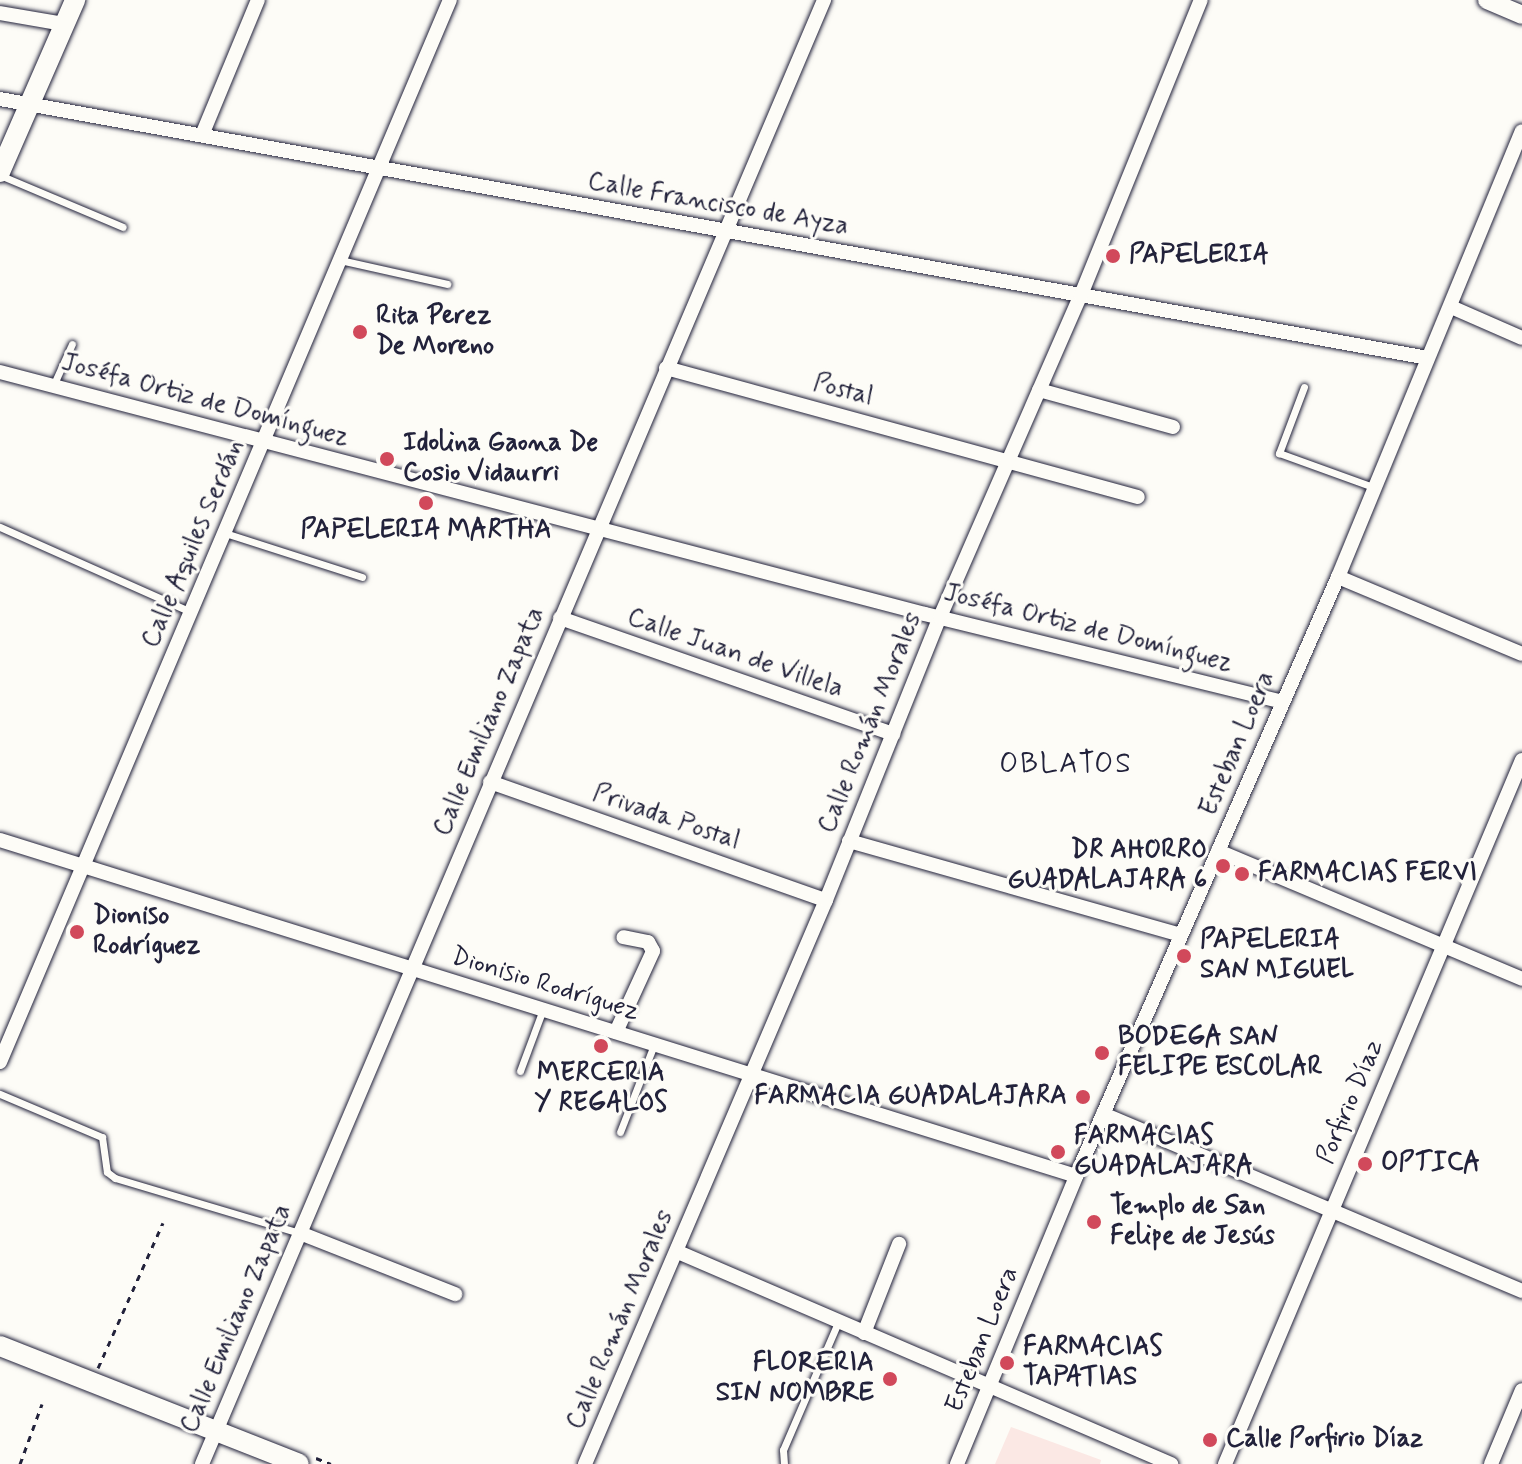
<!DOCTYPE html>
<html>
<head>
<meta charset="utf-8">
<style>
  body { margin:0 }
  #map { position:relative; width:1522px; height:1464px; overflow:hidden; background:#fdfcf7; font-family:Mynerve,sans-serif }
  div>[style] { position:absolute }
  .built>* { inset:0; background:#fbe8e4 }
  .path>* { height:3px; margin-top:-1.5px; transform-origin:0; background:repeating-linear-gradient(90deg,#22223b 0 6px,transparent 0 12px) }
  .roads { filter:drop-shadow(0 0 2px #22223b) drop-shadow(0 0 2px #22223b) }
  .service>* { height:7px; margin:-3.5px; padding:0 3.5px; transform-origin:3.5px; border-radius:3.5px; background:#fdfcf7 }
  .minor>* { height:14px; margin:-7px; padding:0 7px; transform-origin:7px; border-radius:7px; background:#fdfcf7 }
  .tertiary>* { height:18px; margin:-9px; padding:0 9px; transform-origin:9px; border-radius:9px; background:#fdfcf7 }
  .secondary>* { height:20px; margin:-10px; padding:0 10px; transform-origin:10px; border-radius:10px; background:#fdfcf7 }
  .dots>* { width:22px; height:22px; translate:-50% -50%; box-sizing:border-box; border:4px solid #fdfcf7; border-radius:50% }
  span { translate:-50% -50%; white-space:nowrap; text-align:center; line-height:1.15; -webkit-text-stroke:6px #fdfcf7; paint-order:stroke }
  .street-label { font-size:26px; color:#22223b }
  .poi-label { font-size:26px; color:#22223b; font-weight:700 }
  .left { translate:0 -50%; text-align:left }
  .right { translate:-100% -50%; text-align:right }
  .neighbourhood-label { font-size:28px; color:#22223b; letter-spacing:2px }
</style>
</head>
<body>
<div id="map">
  <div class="built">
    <div style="clip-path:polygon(1011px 1427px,1101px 1460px,1100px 1464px,995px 1464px)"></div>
  </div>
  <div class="path">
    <div style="left:98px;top:1368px;width:159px;rotate:-65.9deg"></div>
    <div style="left:316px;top:1458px;width:16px;rotate:22deg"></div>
    <div style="left:20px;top:1464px;width:64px;rotate:-69.9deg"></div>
  </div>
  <div class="roads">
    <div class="service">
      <div style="left:2px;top:176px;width:131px;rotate:22.9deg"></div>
      <div style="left:340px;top:260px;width:110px;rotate:12.6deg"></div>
      <div style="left:53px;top:386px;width:46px;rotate:-65.7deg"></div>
      <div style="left:1304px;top:387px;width:71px;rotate:110.7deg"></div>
      <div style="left:1279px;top:453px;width:100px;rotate:19.9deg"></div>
      <div style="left:0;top:527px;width:209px;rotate:24deg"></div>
      <div style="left:225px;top:533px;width:144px;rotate:17.8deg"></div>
      <div style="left:520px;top:1071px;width:66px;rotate:-69.6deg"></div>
      <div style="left:0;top:1094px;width:111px;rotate:22.9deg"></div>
      <div style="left:102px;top:1137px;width:35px;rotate:82deg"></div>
      <div style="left:107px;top:1172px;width:10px;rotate:37deg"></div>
      <div style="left:115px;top:1178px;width:193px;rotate:16.6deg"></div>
      <div style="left:620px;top:1132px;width:93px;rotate:-68.7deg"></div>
      <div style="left:784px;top:1464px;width:14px;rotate:-94deg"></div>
      <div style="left:783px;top:1450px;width:139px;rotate:-66.7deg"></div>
    </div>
    <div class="minor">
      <div style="left:0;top:13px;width:65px;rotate:9.8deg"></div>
      <div style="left:0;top:99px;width:1451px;rotate:10.28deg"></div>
      <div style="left:202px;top:135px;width:146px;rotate:-67.5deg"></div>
      <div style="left:1451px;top:307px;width:77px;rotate:23.6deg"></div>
      <div style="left:666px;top:368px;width:489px;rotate:15.3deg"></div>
      <div style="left:0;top:372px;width:956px;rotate:14.66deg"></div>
      <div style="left:925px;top:614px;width:368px;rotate:13.8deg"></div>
      <div style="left:1039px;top:390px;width:139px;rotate:15.4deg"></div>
      <div style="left:1338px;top:577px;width:199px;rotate:22.7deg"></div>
      <div style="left:560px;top:618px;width:353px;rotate:19.2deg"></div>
      <div style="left:490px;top:782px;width:356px;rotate:19.4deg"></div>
      <div style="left:0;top:840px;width:1127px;rotate:17.34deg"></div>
      <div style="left:849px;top:841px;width:345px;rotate:15.8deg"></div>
      <div style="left:1218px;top:851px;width:330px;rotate:22.8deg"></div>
      <div style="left:616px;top:1032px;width:89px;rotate:-65.4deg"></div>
      <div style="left:653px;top:951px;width:10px;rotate:-119deg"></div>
      <div style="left:648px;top:942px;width:25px;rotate:-169deg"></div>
      <div style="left:0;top:1062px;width:1153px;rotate:-67.04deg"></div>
      <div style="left:1103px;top:1114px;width:455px;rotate:22.9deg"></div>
      <div style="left:300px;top:1233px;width:167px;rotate:21.5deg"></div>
      <div style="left:678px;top:1252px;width:537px;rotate:23.27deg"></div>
      <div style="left:864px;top:1333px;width:96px;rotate:-68.5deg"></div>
      <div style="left:202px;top:1464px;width:1591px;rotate:-66.98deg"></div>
      <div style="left:585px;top:1464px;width:613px;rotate:-66.86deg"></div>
      <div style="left:826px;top:900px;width:305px;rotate:-68.1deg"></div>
      <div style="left:940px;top:617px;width:352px;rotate:-66.4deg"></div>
      <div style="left:1081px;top:295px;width:318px;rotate:-67.9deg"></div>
      <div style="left:957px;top:1464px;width:312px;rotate:-67.5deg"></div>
      <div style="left:1076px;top:1176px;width:654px;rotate:-66.38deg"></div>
      <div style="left:1338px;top:577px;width:482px;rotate:-67.6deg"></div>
      <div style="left:1225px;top:1464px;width:764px;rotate:-67.13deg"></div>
      <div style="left:1491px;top:1464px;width:80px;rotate:-67.3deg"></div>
    </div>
    <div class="tertiary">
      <div style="left:1487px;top:0;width:38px;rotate:23deg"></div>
    </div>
    <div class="secondary">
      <div style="left:0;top:172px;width:188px;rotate:-66.4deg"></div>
      <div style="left:0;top:1346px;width:321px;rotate:21.5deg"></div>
    </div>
  </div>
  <div class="dots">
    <div style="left:1113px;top:256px;background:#d1495b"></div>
    <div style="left:360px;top:332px;background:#d1495b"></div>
    <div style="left:387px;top:459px;background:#d1495b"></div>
    <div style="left:426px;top:503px;background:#d1495b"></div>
    <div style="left:1223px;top:866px;background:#d1495b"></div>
    <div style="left:1242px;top:874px;background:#d1495b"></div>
    <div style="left:77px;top:932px;background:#d1495b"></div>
    <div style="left:1184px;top:956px;background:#d1495b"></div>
    <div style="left:601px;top:1046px;background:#d1495b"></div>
    <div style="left:1102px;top:1053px;background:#d1495b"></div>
    <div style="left:1083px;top:1097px;background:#d1495b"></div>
    <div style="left:1058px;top:1152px;background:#d1495b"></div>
    <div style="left:1365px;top:1164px;background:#d1495b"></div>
    <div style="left:1094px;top:1222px;background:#d1495b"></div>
    <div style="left:1007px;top:1363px;background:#d1495b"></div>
    <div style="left:890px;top:1379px;background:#d1495b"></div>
    <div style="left:1210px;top:1440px;background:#d1495b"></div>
  </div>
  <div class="street-label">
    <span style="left:718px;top:205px;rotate:10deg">Calle Francisco de Ayza</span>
    <span style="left:843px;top:391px;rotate:15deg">Postal</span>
    <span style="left:205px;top:401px;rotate:15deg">Joséfa Ortiz de Domínguez</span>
    <span style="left:194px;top:544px;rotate:-67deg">Calle Aquiles Serdán</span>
    <span style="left:1088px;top:629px;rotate:14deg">Joséfa Ortiz de Domínguez</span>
    <span style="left:735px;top:654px;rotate:19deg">Calle Juan de Villela</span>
    <span style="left:490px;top:722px;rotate:-67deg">Calle Emiliano Zapata</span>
    <span style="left:871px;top:723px;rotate:-68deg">Calle Román Morales</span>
    <span style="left:1238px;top:744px;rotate:-67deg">Esteban Loera</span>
    <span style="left:666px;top:818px;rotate:19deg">Privada Postal</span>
    <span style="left:545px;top:985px;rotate:17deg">Dionisio Rodríguez</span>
    <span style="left:1351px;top:1102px;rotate:-67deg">Porfirio Díaz</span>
    <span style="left:237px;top:1319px;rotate:-67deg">Calle Emiliano Zapata</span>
    <span style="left:621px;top:1320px;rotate:-67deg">Calle Román Morales</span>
    <span style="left:983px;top:1340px;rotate:-68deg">Esteban Loera</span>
  </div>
  <div class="poi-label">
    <span class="left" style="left:1129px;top:256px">PAPELERIA</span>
    <span class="left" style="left:376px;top:332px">Rita Perez<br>De Moreno</span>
    <span class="left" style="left:403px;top:459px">Idolina Gaona De<br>Cosio Vidaurri</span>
    <span style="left:426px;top:531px">PAPELERIA MARTHA</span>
    <span class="right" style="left:1207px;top:866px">DR AHORRO<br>GUADALAJARA 6</span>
    <span class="left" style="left:1258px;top:874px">FARMACIAS FERVI</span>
    <span class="left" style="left:93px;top:932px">Dioniso<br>Rodríguez</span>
    <span class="left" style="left:1200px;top:956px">PAPELERIA<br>SAN MIGUEL</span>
    <span class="left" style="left:1118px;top:1053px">BODEGA SAN<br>FELIPE ESCOLAR</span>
    <span style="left:601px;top:1089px">MERCERIA<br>Y REGALOS</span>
    <span class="right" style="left:1067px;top:1097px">FARMACIA GUADALAJARA</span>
    <span class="left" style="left:1074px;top:1152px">FARMACIAS<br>GUADALAJARA</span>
    <span class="left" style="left:1381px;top:1164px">OPTICA</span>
    <span class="left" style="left:1110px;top:1222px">Templo de San<br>Felipe de Jesús</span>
    <span class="left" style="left:1023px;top:1363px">FARMACIAS<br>TAPATIAS</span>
    <span class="right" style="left:874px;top:1379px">FLORERIA<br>SIN NOMBRE</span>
    <span class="left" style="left:1226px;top:1440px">Calle Porfirio Díaz</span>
  </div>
  <div class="neighbourhood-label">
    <span style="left:1066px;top:765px">OBLATOS</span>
  </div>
</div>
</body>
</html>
